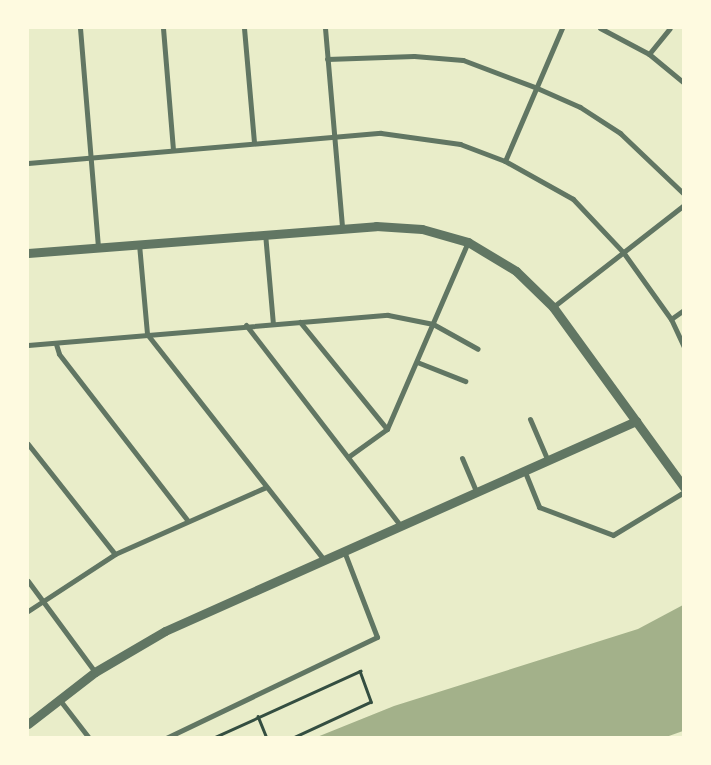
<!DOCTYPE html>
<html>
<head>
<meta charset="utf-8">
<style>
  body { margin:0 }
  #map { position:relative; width:711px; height:765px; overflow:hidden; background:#e9edc9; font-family:Manrope,sans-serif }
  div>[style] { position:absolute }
  .water>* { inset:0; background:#a3b18a }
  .path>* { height:2.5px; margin:-1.25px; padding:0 1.25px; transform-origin:1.25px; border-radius:1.25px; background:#344e41 }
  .minor>* { height:5px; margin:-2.5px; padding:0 2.5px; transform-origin:2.5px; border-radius:2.5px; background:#617663 }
  .tertiary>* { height:9px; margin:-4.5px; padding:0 4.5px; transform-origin:4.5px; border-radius:4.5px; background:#617663 }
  span { translate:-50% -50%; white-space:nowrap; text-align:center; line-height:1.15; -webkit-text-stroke:4px #fefae0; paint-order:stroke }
  .frame { position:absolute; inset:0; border:29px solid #fefae0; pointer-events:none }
</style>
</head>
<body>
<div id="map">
  <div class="water">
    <div style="clip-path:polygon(683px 605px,683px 731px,666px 737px,317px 737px,394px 706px,638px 629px)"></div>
  </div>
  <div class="path">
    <div style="left:258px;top:716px;width:24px;rotate:68deg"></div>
    <div style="left:213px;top:738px;width:162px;rotate:-24.5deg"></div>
    <div style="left:360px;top:671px;width:33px;rotate:70deg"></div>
    <div style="left:371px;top:702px;width:86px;rotate:155.2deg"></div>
  </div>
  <div class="minor">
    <div style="left:80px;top:28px;width:220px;rotate:85.3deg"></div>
    <div style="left:163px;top:28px;width:122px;rotate:85.3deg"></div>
    <div style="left:244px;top:28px;width:115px;rotate:85deg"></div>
    <div style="left:325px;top:28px;width:200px;rotate:85.1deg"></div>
    <div style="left:600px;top:28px;width:55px;rotate:28deg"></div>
    <div style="left:649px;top:54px;width:45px;rotate:39.6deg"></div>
    <div style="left:649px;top:54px;width:33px;rotate:-51deg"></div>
    <div style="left:327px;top:59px;width:87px;rotate:-2deg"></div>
    <div style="left:414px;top:56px;width:49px;rotate:4.7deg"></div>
    <div style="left:463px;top:60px;width:79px;rotate:20.7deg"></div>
    <div style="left:537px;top:88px;width:47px;rotate:23.8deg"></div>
    <div style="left:580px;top:107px;width:48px;rotate:33deg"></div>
    <div style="left:620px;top:133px;width:88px;rotate:43.6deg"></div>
    <div style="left:505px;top:161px;width:145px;rotate:-66.8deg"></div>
    <div style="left:28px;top:163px;width:354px;rotate:-4.9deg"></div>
    <div style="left:381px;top:133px;width:80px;rotate:7.9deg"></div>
    <div style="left:460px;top:144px;width:48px;rotate:20.7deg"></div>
    <div style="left:505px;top:161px;width:78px;rotate:29.2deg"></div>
    <div style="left:573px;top:199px;width:73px;rotate:46.7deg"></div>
    <div style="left:623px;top:252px;width:82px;rotate:54.4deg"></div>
    <div style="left:671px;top:319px;width:31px;rotate:65deg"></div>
    <div style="left:265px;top:233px;width:91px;rotate:85deg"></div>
    <div style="left:139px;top:244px;width:90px;rotate:84.9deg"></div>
    <div style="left:147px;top:334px;width:287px;rotate:51.9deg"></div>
    <div style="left:553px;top:307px;width:166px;rotate:-37.9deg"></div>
    <div style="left:671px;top:319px;width:16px;rotate:-35deg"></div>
    <div style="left:300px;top:322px;width:138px;rotate:50.9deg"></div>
    <div style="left:246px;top:325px;width:254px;rotate:52.4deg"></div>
    <div style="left:56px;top:344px;width:10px;rotate:73deg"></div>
    <div style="left:59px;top:354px;width:211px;rotate:52.3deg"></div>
    <div style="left:28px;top:345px;width:361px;rotate:-4.8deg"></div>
    <div style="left:388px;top:315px;width:46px;rotate:11.3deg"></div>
    <div style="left:433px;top:324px;width:51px;rotate:29.1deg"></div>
    <div style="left:417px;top:362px;width:52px;rotate:21.6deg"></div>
    <div style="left:530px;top:419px;width:46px;rotate:66.8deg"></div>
    <div style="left:28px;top:444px;width:140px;rotate:51.7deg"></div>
    <div style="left:348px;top:457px;width:48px;rotate:-35.7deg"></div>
    <div style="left:387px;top:429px;width:204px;rotate:-66.6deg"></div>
    <div style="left:462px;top:458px;width:38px;rotate:67deg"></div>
    <div style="left:525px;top:472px;width:38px;rotate:68deg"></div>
    <div style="left:539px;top:507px;width:79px;rotate:20.7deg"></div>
    <div style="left:613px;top:535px;width:83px;rotate:-31.2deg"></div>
    <div style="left:28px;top:581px;width:113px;rotate:53.6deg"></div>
    <div style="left:28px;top:611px;width:104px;rotate:-33.2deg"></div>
    <div style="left:115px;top:554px;width:165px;rotate:-23.9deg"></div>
    <div style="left:59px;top:699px;width:49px;rotate:52.4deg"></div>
    <div style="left:166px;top:738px;width:234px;rotate:-25.6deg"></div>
    <div style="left:377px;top:637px;width:92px;rotate:-111deg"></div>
  </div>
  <div class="tertiary">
    <div style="left:28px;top:253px;width:349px;rotate:-4.4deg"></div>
    <div style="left:376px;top:226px;width:46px;rotate:3.7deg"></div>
    <div style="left:422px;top:229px;width:48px;rotate:15.8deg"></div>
    <div style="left:468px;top:242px;width:56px;rotate:31.1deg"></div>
    <div style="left:516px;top:271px;width:52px;rotate:44.2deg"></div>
    <div style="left:553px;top:307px;width:223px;rotate:54deg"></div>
    <div style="left:28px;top:724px;width:85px;rotate:-37.8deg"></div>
    <div style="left:95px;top:672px;width:81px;rotate:-30.4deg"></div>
    <div style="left:165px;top:631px;width:516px;rotate:-24.03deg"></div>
  </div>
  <div class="frame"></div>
</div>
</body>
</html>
